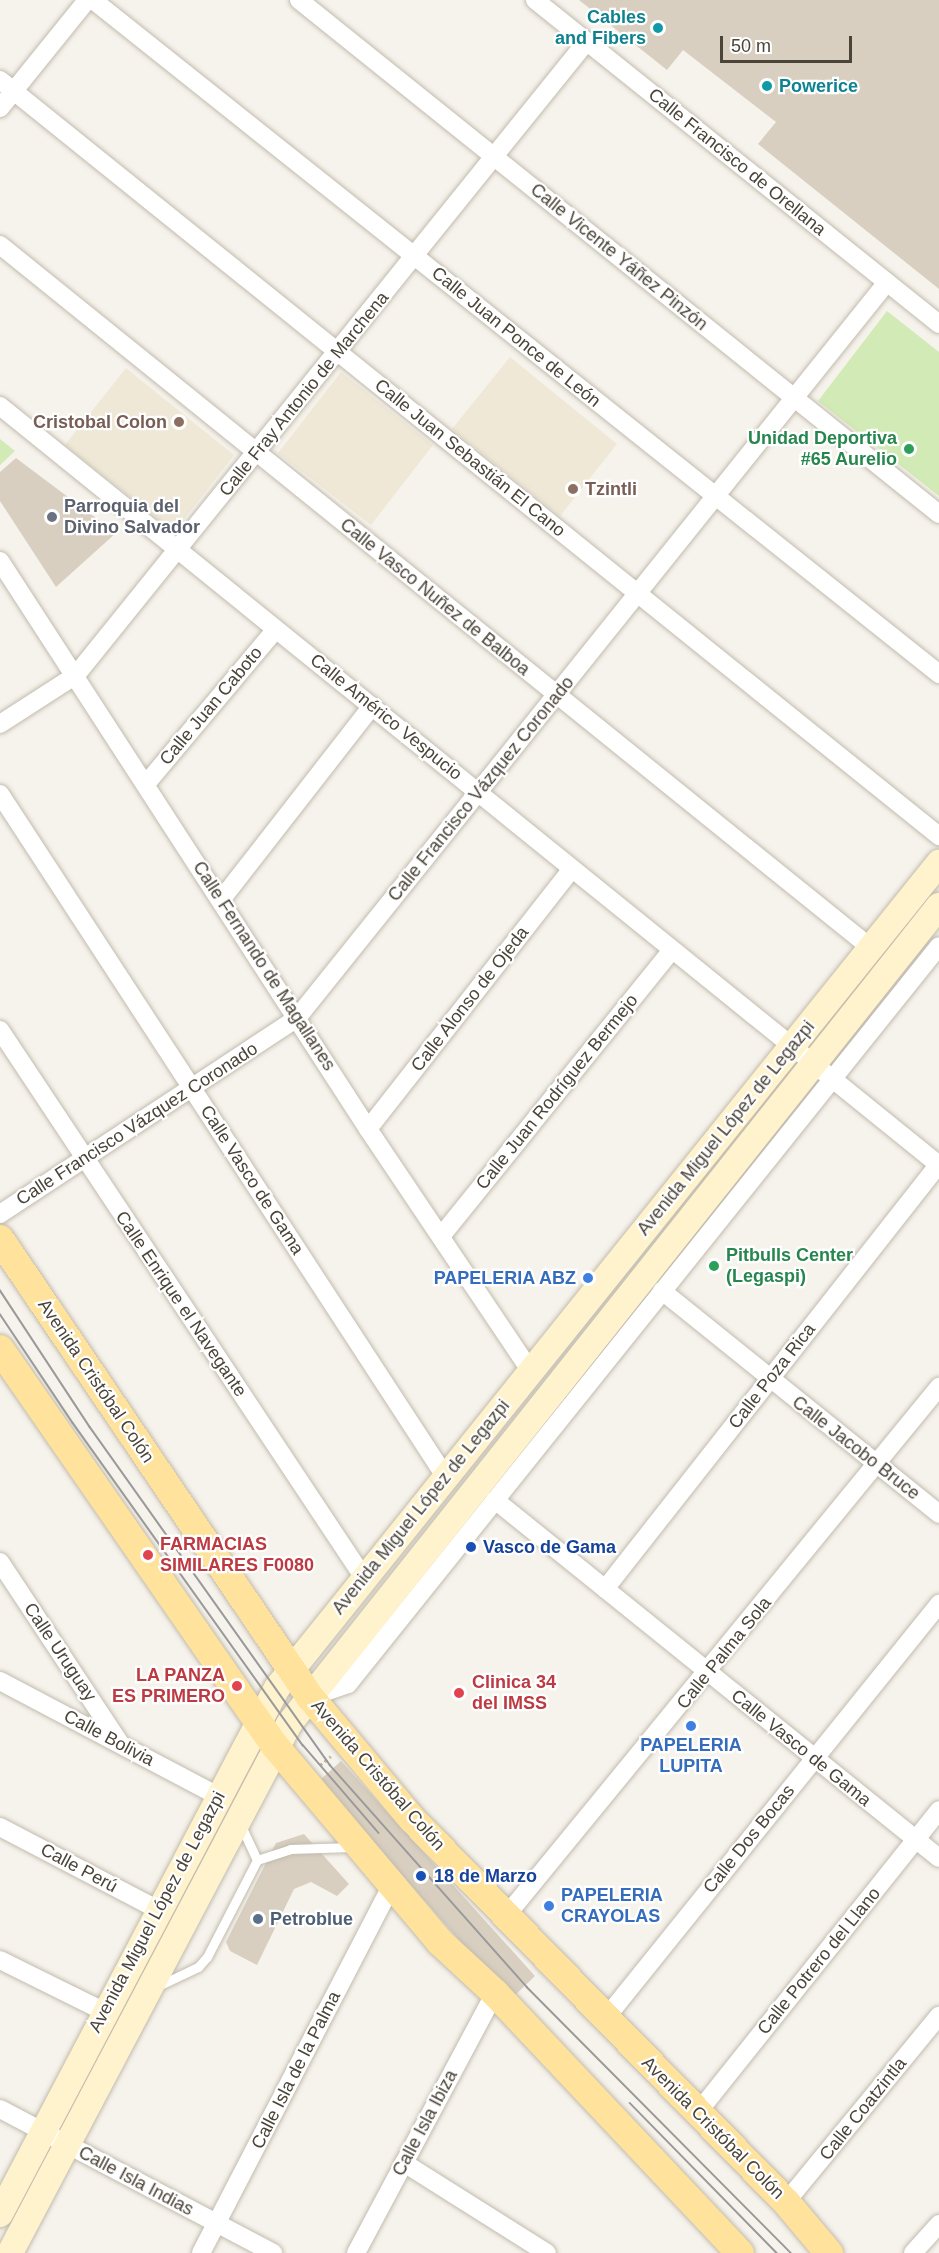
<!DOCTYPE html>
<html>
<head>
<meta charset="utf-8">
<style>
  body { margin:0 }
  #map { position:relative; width:939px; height:2253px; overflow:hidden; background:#f6f3ec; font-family:Helvetica,sans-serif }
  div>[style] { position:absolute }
  .education>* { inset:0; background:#efe8d6 }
  .green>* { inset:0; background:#d2eab5 }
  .building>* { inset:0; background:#d8cfc1 }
  .path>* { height:3px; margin-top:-1.5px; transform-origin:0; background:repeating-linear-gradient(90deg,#c4b79f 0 3px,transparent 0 6px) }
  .roads { filter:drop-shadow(0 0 2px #c2bbae) drop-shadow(0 0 2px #c2bbae) }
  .lane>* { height:9px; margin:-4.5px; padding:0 4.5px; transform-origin:4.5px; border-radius:4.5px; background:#fff }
  .street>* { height:18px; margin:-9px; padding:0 9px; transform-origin:9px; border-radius:9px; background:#fff }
  .secondary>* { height:26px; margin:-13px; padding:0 13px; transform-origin:13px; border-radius:13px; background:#fff3cd }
  .primary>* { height:28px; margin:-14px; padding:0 14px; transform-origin:14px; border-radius:14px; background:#ffe39c }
  .tram>* { height:1.5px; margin:-0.75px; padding:0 0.75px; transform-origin:0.75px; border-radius:0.75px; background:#9a9a9a }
  .dots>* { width:16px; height:16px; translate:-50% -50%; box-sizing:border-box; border:3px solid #fff; border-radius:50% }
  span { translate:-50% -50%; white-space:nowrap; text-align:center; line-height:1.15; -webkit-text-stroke:4.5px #fff; paint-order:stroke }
  .culture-label { font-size:18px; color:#0d838f; font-weight:700 }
  .right { translate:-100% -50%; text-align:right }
  .left { translate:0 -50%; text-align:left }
  .street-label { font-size:18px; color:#4b4439 }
  .education-label { font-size:18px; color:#785e54; font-weight:700 }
  .leisure-label { font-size:18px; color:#27864d; font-weight:700 }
  .worship-label { font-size:18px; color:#5b616d; font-weight:700 }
  .shop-label { font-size:18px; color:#366cbe; font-weight:700 }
  .health-label { font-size:18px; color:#be3a42; font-weight:700 }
  .transit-label { font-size:18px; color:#164399; font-weight:700 }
  .service-label { font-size:18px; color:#4e5e75; font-weight:700 }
  .scale { position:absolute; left:720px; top:36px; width:132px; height:27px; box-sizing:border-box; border:3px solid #4b4439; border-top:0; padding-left:8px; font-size:18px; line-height:21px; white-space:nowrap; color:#4b4439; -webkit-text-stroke:4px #fff; paint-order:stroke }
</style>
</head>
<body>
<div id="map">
  <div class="education">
    <div style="clip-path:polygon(510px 357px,617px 444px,560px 516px,452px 429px)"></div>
    <div style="clip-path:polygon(126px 368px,234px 455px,174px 532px,65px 445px)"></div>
    <div style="clip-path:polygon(341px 372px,433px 445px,371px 525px,278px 453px)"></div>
  </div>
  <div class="green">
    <div style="clip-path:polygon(887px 311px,939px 352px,939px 496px,818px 401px)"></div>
    <div style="clip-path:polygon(0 439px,15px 451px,0 465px)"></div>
  </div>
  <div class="building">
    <div style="clip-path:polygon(579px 0,939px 0,939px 289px,758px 144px,776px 122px,683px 50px,667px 70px)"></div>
    <div style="clip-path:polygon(16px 458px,116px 533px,56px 587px,0 501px,0 472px)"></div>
    <div style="clip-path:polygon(341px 1761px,535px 1976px,511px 1999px,319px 1781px)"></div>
    <div style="clip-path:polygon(304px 1834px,349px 1884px,337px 1896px,311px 1882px,294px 1889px,257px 1965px,230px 1951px,226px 1942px,276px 1843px)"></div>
  </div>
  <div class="path">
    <div style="left:320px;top:1765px;width:14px;rotate:-39deg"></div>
  </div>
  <div class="roads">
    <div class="lane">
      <div style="left:257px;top:1860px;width:35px;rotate:-18deg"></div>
      <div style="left:290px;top:1849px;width:62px;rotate:-1.8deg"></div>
      <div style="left:158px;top:1986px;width:44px;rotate:-25.4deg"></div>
      <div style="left:198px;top:1967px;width:13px;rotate:-48deg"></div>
      <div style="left:207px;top:1957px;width:109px;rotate:-62.7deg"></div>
      <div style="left:257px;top:1860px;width:38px;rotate:-115deg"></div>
    </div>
    <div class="street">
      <div style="left:93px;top:0;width:1082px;rotate:38.54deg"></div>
      <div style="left:299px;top:0;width:821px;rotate:38.77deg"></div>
      <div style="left:535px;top:0;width:518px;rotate:38.73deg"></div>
      <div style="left:0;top:80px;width:1206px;rotate:38.84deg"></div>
      <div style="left:0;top:108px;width:139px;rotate:-51.1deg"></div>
      <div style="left:0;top:245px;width:1119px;rotate:38.91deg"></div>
      <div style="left:0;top:406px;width:1207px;rotate:38.95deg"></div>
      <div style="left:0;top:561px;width:677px;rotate:57.06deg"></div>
      <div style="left:368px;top:1129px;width:290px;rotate:56.1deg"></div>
      <div style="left:0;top:724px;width:90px;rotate:-32.8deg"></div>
      <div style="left:76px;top:675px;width:814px;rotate:-51.13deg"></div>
      <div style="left:146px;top:784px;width:202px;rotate:-50deg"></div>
      <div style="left:0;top:794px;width:814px;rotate:56.88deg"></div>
      <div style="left:221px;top:900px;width:246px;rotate:-52.1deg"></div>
      <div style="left:0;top:1030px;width:658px;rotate:56.41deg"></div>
      <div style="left:368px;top:1129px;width:330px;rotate:-51.9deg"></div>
      <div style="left:0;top:1214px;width:356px;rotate:-33.4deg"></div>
      <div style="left:297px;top:1018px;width:943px;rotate:-51.28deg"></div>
      <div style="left:442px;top:1235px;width:366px;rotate:-51.1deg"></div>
      <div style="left:662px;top:1291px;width:356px;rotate:38.8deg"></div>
      <div style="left:495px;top:1500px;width:570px;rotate:38.88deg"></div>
      <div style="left:0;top:1562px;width:216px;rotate:56.5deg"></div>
      <div style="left:605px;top:1589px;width:541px;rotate:-51.84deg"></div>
      <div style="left:0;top:1681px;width:246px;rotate:27.8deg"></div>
      <div style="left:310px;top:1697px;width:40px;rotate:-18.9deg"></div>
      <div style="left:348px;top:1684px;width:945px;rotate:-51.31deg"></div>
      <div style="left:0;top:1827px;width:179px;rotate:27.6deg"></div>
      <div style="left:506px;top:1916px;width:684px;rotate:-50.7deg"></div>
      <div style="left:0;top:1960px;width:117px;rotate:26.3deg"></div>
      <div style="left:605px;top:2019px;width:533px;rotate:-51.17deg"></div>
      <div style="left:0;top:2109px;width:309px;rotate:27.8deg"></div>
      <div style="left:699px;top:2111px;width:385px;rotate:-51.4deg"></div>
      <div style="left:404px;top:2163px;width:169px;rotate:32.2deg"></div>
      <div style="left:786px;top:2202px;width:241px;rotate:-50.6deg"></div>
      <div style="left:201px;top:2253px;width:413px;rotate:-62.6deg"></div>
      <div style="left:356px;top:2253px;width:295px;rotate:-61.9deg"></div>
      <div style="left:913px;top:2253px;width:39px;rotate:-48deg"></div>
    </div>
    <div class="secondary">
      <div style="left:0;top:2214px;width:594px;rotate:-62.23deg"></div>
      <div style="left:277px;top:1688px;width:1058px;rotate:-51.26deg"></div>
      <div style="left:10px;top:2253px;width:598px;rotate:-62.19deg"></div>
      <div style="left:289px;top:1724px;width:1045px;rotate:-51.53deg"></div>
    </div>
    <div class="primary">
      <div style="left:0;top:1239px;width:553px;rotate:55.91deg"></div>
      <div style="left:310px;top:1697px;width:159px;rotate:50.1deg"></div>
      <div style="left:412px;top:1819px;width:535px;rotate:45.68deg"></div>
      <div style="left:786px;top:2202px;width:67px;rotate:49.9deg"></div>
      <div style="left:0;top:1349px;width:483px;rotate:55.3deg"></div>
      <div style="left:275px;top:1746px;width:256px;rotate:49.9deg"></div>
      <div style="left:440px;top:1942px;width:75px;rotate:42.8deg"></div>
      <div style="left:495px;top:1993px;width:357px;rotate:46.7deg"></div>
    </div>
  </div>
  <div class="tram">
    <div style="left:0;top:1290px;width:164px;rotate:56.7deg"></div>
    <div style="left:90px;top:1427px;width:415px;rotate:54.6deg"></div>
    <div style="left:330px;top:1765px;width:297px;rotate:48.4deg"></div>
    <div style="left:527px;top:1987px;width:375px;rotate:45.2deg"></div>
    <div style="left:0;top:1314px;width:131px;rotate:56.2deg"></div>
    <div style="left:73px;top:1423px;width:396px;rotate:54.5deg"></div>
    <div style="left:303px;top:1745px;width:116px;rotate:49.2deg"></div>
    <div style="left:630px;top:2103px;width:210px;rotate:45.6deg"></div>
  </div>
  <div class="dots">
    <div style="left:658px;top:28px;background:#0f9aa8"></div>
    <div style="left:767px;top:86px;background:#0f9aa8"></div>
    <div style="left:179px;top:422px;background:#8d6e63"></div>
    <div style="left:909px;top:449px;background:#2e9e5b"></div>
    <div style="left:573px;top:489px;background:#8d6e63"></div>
    <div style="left:52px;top:517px;background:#6b7280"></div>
    <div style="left:714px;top:1266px;background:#2e9e5b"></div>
    <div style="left:588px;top:1278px;background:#3f7fe0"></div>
    <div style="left:471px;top:1547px;background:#1a4fb4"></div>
    <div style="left:148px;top:1555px;background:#e0444e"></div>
    <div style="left:237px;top:1686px;background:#e0444e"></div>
    <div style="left:459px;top:1693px;background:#e0444e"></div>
    <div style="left:691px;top:1726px;background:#3f7fe0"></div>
    <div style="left:421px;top:1876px;background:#1a4fb4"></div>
    <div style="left:549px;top:1906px;background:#3f7fe0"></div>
    <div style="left:258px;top:1919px;background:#5c6f8a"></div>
  </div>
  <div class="culture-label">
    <span class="right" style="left:646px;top:28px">Cables<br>and Fibers</span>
    <span class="left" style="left:779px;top:86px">Powerice</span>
  </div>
  <div class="street-label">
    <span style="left:737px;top:162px;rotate:39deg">Calle Francisco de Orellana</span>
    <span style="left:619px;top:257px;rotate:39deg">Calle Vicente Yáñez Pinzón</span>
    <span style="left:516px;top:337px;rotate:39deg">Calle Juan Ponce de León</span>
    <span style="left:304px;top:394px;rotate:-51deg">Calle Fray Antonio de Marchena</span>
    <span style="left:470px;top:458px;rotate:39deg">Calle Juan Sebastián El Cano</span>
    <span style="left:435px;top:597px;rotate:39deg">Calle Vasco Nuñez de Balboa</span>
    <span style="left:211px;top:706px;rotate:-50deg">Calle Juan Caboto</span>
    <span style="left:386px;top:717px;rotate:39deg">Calle Américo Vespucio</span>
    <span style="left:481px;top:789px;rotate:-51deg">Calle Francisco Vázquez Coronado</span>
    <span style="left:264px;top:966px;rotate:57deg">Calle Fernando de Magallanes</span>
    <span style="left:470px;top:999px;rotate:-52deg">Calle Alonso de Ojeda</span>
    <span style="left:557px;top:1092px;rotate:-51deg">Calle Juan Rodríguez Bermejo</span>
    <span style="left:137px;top:1124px;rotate:-33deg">Calle Francisco Vázquez Coronado</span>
    <span style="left:726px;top:1128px;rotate:-51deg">Avenida Miguel López de Legazpi</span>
    <span style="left:252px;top:1180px;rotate:57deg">Calle Vasco de Gama</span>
    <span style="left:181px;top:1304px;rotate:56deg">Calle Enrique el Navegante</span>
    <span style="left:772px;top:1376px;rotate:-52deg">Calle Poza Rica</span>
    <span style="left:96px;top:1381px;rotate:56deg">Avenida Cristóbal Colón</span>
    <span style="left:856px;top:1448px;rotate:38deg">Calle Jacobo Bruce</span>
    <span style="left:421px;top:1507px;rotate:-51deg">Avenida Miguel López de Legazpi</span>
    <span style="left:60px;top:1652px;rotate:56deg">Calle Uruguay</span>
    <span style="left:724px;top:1653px;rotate:-51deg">Calle Palma Sola</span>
    <span style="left:109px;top:1738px;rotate:28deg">Calle Bolivia</span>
    <span style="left:801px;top:1748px;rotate:39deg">Calle Vasco de Gama</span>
    <span style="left:378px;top:1775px;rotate:49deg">Avenida Cristóbal Colón</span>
    <span style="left:749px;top:1839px;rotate:-51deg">Calle Dos Bocas</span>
    <span style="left:79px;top:1868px;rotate:28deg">Calle Perú</span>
    <span style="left:157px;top:1912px;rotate:-62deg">Avenida Miguel López de Legazpi</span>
    <span style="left:819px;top:1961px;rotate:-51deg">Calle Potrero del Llano</span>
    <span style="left:296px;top:2070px;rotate:-63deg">Calle Isla de la Palma</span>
    <span style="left:863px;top:2109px;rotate:-51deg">Calle Coatzintla</span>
    <span style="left:425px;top:2123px;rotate:-62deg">Calle Isla Ibiza</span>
    <span style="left:713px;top:2128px;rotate:45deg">Avenida Cristóbal Colón</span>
    <span style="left:136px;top:2181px;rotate:28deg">Calle Isla Indias</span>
  </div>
  <div class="education-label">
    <span class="right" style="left:167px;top:422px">Cristobal Colon</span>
    <span class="left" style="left:585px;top:489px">Tzintli</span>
  </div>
  <div class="leisure-label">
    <span class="right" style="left:897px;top:449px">Unidad Deportiva<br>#65 Aurelio</span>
    <span class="left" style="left:726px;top:1266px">Pitbulls Center<br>(Legaspi)</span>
  </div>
  <div class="worship-label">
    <span class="left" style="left:64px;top:517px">Parroquia del<br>Divino Salvador</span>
  </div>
  <div class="shop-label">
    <span class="right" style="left:576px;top:1278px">PAPELERIA ABZ</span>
    <span style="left:691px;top:1756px">PAPELERIA<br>LUPITA</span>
    <span class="left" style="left:561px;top:1906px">PAPELERIA<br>CRAYOLAS</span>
  </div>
  <div class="health-label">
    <span class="left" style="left:160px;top:1555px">FARMACIAS<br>SIMILARES F0080</span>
    <span class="right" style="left:225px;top:1686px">LA PANZA<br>ES PRIMERO</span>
    <span class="left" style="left:472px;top:1693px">Clinica 34<br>del IMSS</span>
  </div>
  <div class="transit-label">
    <span class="left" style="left:483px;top:1547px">Vasco de Gama</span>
    <span class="left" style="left:434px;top:1876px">18 de Marzo</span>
  </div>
  <div class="service-label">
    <span class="left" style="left:270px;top:1919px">Petroblue</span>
  </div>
  <div class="scale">50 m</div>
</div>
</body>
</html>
